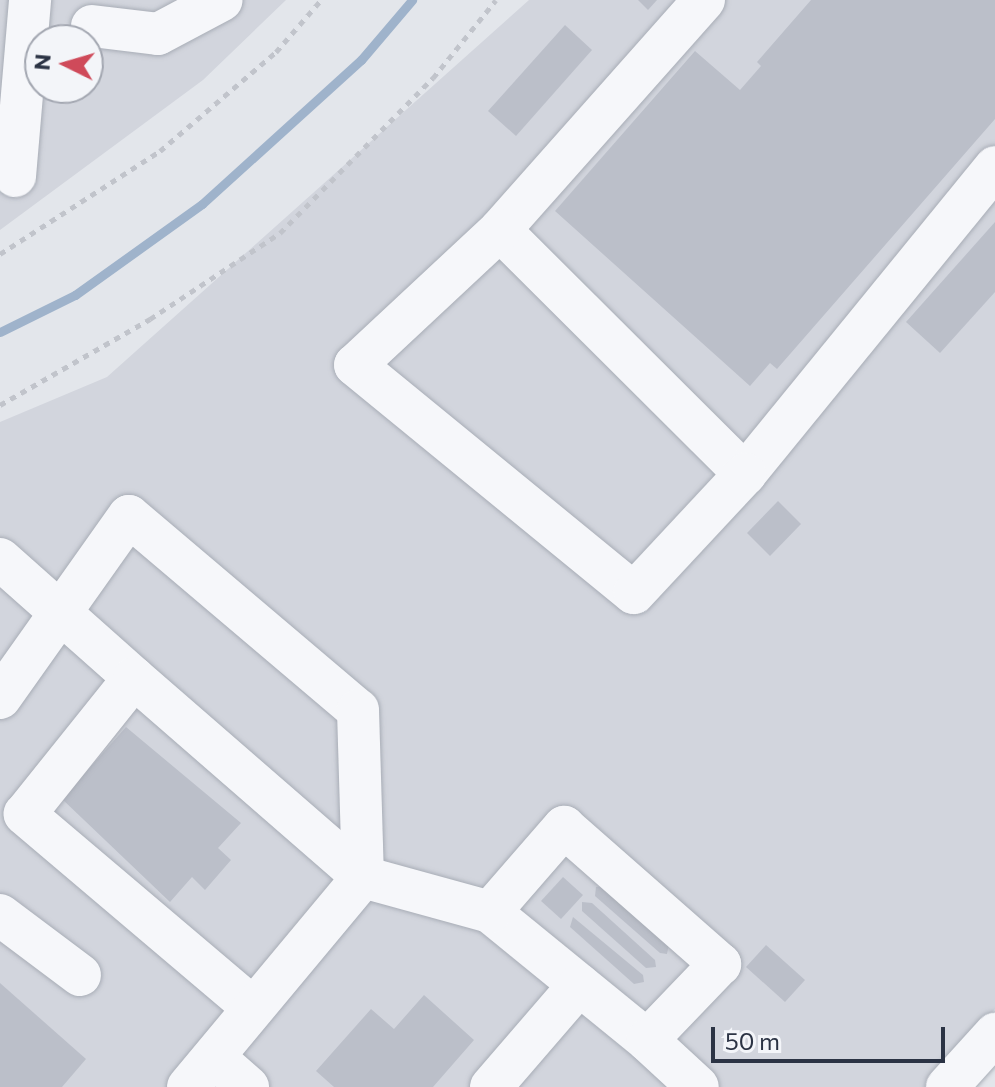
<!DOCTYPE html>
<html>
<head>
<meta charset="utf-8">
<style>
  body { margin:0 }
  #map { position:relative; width:995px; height:1087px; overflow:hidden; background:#e3e6eb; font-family:Commissioner,sans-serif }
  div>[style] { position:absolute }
  .built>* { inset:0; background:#d2d5dd }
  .stream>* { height:9px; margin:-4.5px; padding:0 4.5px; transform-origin:4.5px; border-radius:4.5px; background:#9fb3cb }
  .building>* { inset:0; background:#bbbfc9 }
  .path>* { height:5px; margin-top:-2.5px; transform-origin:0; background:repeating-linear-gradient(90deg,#c1c4cb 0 6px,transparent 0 12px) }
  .roads { filter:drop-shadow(0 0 2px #a8adb6) drop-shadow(0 0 2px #a8adb6) }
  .minor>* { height:42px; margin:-21px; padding:0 21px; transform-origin:21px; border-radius:21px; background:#f6f7fa }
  span { translate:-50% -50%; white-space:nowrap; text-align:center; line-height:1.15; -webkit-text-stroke:8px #f3f5f9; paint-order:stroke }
  .north { position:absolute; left:24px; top:24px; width:80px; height:80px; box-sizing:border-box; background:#f3f5f9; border:2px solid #a3a7b1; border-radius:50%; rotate:275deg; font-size:22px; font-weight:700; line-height:32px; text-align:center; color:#2b3344 }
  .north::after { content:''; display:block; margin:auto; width:28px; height:36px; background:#cf4a5a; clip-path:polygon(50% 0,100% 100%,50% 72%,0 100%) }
  .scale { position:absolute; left:711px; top:1027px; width:234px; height:36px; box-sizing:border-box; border:4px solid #2b3344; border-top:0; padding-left:10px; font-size:24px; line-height:28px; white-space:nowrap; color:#2b3344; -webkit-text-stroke:6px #f3f5f9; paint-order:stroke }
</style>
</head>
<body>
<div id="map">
  <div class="built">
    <div style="clip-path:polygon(evenodd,0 0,286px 0,203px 80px,0 230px,0 0,40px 40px,88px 40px,88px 88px,40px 88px,40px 40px)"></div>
    <div style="clip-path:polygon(529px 0,995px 0,995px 1009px,926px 1087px,0 1087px,0 422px,107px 377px)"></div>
  </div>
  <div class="stream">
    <div style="left:0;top:332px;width:84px;rotate:-26.3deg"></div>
    <div style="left:75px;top:295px;width:156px;rotate:-35.6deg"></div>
    <div style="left:202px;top:204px;width:215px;rotate:-42.2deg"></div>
    <div style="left:361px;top:60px;width:79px;rotate:-49.6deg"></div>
  </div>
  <div class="building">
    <div style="clip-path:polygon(638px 0,657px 0,648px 10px)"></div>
    <div style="clip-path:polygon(811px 0,995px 0,995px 119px,777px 369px,770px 363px,750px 386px,555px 211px,695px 51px,740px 90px,761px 66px,757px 62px)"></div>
    <div style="clip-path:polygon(565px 25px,592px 50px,516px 136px,488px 111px)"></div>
    <div style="clip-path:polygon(995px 222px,995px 292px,940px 353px,906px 322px)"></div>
    <div style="clip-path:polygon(778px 501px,801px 524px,770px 556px,747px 533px)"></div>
    <div style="clip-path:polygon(126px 727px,241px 823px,218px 848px,231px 860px,205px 890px,192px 877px,170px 902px,62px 799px)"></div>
    <div style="clip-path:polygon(563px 877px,583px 895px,561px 919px,541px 901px)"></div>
    <div style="clip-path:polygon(603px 886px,669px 944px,667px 954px,660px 953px,595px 896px,596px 887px)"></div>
    <div style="clip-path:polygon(582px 902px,592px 903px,655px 960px,656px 967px,646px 968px,582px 911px)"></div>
    <div style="clip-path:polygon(573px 917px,643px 975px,644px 982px,634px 984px,570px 927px)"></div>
    <div style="clip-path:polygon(766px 945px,805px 980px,785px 1002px,746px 967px)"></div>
    <div style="clip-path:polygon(0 983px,86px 1059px,62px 1087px,0 1087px)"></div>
    <div style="clip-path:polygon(424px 995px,474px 1040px,433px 1087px,334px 1087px,316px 1071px,371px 1009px,394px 1029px)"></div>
  </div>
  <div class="path">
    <div style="left:0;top:254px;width:190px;rotate:-32.8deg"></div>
    <div style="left:160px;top:151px;width:153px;rotate:-40.5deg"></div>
    <div style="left:276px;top:52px;width:69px;rotate:-49.1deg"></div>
    <div style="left:0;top:405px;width:173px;rotate:-29.8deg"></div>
    <div style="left:150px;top:319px;width:156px;rotate:-33.5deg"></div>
    <div style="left:280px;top:233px;width:218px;rotate:-45.4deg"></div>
    <div style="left:433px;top:78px;width:100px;rotate:-51.1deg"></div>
  </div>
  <div class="roads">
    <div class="minor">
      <div style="left:704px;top:0;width:307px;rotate:131.6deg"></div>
      <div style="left:500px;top:230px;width:346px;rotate:44.9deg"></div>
      <div style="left:745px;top:474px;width:396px;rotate:-50.8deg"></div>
      <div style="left:92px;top:26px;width:66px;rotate:6.9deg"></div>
      <div style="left:158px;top:34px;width:72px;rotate:-28deg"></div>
      <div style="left:15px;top:176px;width:177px;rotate:-85.1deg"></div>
      <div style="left:500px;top:230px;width:198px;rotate:137deg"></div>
      <div style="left:355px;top:365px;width:360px;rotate:39.3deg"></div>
      <div style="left:634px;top:593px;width:163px;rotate:-47deg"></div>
      <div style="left:0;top:559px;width:179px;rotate:41.6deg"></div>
      <div style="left:0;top:698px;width:223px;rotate:-54.7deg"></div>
      <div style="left:129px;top:516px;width:300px;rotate:40.3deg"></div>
      <div style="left:358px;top:710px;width:167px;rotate:88.3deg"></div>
      <div style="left:490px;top:912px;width:203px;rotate:39.2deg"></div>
      <div style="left:0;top:915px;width:100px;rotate:36.9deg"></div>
      <div style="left:251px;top:1006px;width:297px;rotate:-139.7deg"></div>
      <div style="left:25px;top:814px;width:174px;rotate:-51.3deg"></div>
      <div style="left:134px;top:678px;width:303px;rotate:41deg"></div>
      <div style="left:363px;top:877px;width:132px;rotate:15.4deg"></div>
      <div style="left:490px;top:912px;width:113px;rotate:-49deg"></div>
      <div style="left:564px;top:827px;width:208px;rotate:41.3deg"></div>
      <div style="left:720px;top:964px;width:105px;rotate:133.8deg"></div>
      <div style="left:647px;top:1040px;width:69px;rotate:42.7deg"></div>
      <div style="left:215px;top:1058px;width:44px;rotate:41.3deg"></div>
      <div style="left:188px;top:1087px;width:273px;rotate:-50.2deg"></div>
      <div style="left:491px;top:1087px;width:135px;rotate:-49.2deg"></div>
      <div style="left:947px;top:1087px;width:72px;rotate:-47.8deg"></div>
    </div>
  </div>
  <div class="north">N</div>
  <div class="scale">50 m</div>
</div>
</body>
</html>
